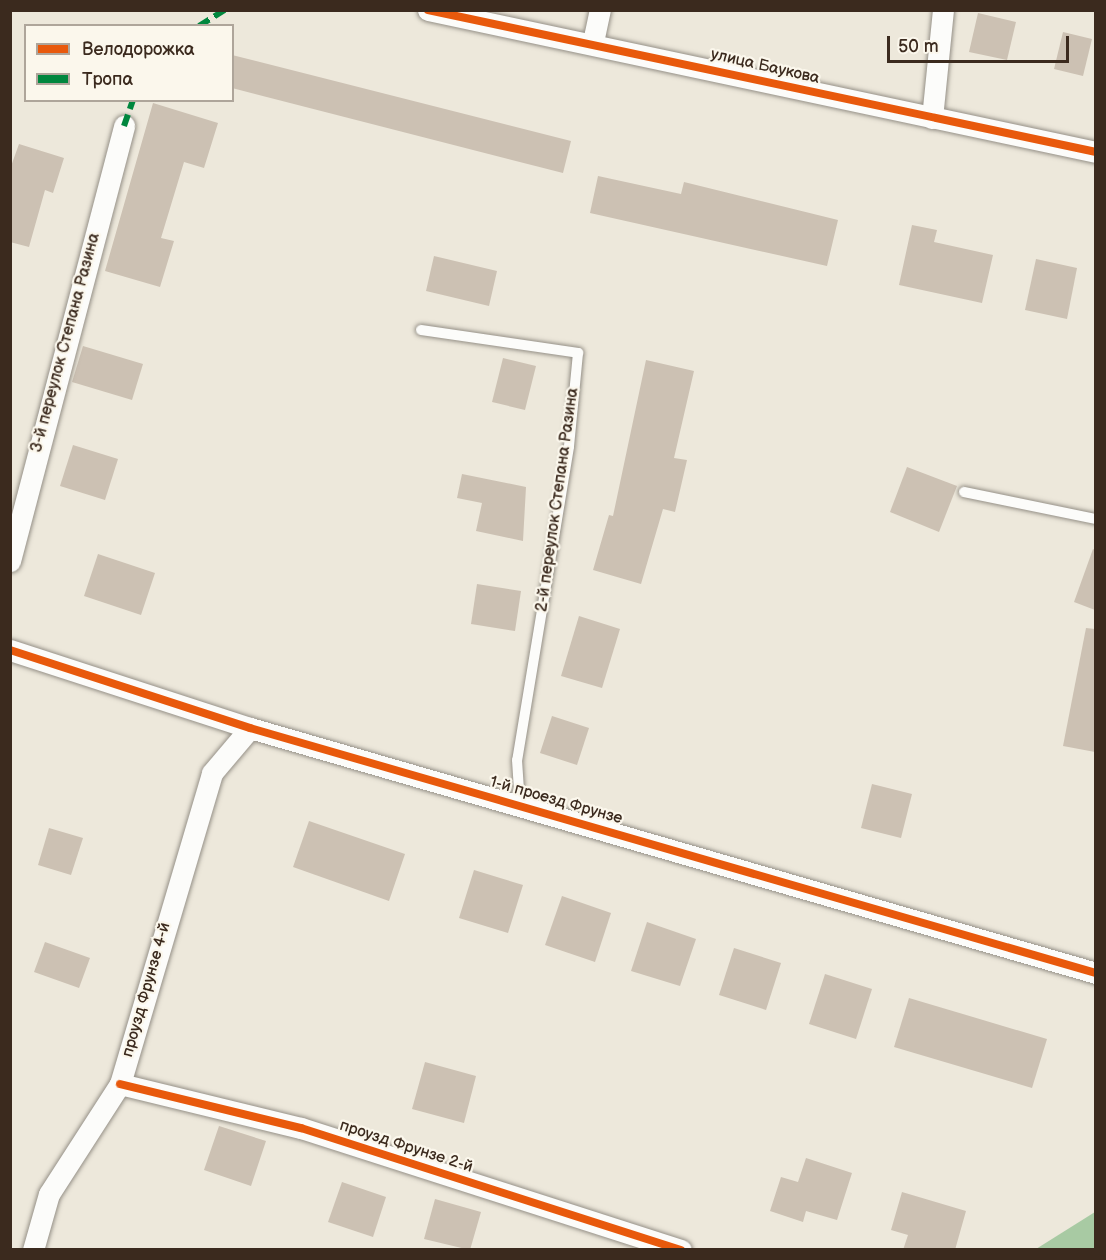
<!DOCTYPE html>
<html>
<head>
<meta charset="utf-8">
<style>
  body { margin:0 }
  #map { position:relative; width:1106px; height:1260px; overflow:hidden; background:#ede8db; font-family:"Balsamiq Sans",sans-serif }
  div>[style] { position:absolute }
  .forest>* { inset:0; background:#a8caa3 }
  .building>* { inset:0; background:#ccc1b3 }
  .roads { filter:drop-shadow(0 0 2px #959087) drop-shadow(0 0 2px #959087) }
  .service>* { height:10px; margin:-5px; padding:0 5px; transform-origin:5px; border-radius:5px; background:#fcfcfa }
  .minor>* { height:21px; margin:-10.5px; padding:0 10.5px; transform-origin:10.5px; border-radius:10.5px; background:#fcfcfa }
  .quiet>* { height:6px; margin-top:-3px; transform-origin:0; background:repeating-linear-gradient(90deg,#00873e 0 12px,transparent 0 18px) }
  .cycleway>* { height:8px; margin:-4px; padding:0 4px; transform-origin:4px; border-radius:4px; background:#e8590c }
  span { translate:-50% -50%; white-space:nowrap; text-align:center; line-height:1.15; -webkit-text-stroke:4.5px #fbf7ec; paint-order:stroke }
  .street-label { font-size:16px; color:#3b2a1e }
  .frame { position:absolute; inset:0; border:12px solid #3b2a1e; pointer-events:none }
  .legend { position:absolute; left:24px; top:24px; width:210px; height:78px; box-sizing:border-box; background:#fbf7ec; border:2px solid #aea59a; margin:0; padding:8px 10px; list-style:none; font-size:18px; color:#3b2a1e }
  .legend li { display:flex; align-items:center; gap:12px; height:30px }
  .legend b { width:30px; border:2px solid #aea59a }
  .scale { position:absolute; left:887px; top:36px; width:182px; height:27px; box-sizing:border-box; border:3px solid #3b2a1e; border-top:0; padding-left:8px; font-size:18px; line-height:21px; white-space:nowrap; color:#3b2a1e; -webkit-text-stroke:4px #fbf7ec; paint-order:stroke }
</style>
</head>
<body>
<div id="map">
  <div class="forest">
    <div style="clip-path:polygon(1095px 1212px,1095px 1249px,1036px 1249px)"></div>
  </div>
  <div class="building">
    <div style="clip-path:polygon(978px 13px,1016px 22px,1007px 60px,969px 52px)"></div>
    <div style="clip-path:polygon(1063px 32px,1092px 39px,1083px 76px,1054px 69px)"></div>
    <div style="clip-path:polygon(232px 55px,571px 141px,563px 173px,232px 88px)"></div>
    <div style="clip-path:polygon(153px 103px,218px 123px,204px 168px,184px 162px,161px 238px,174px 241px,160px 287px,105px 271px)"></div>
    <div style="clip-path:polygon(19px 144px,64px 158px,53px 193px,45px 190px,29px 247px,10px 242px,10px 169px)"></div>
    <div style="clip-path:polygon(598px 176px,681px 194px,684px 182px,838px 220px,827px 266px,590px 213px)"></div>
    <div style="clip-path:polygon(912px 225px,937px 230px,934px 242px,993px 255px,982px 303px,899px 285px)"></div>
    <div style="clip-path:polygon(434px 256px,497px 271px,489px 306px,426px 291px)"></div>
    <div style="clip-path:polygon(1036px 259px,1077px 268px,1067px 319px,1025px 310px)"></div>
    <div style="clip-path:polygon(83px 346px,143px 364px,132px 400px,72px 382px)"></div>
    <div style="clip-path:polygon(503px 358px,536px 366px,525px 410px,492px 402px)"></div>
    <div style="clip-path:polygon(646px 360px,694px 371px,674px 458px,687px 460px,675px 512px,663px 509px,641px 584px,593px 570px,609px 515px,613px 516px)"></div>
    <div style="clip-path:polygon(73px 445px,118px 459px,105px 500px,60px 486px)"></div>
    <div style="clip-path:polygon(907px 467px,957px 486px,939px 532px,890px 512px)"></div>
    <div style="clip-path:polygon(462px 474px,526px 487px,523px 541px,476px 531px,482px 503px,457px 498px)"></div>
    <div style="clip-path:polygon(1093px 549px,1095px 550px,1095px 610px,1074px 602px)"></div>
    <div style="clip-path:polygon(98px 554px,155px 573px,141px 615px,84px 596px)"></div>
    <div style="clip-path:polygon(477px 584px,521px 591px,515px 631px,471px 624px)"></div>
    <div style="clip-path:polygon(579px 616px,620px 629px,602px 688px,561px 676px)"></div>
    <div style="clip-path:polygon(1086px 628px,1095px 629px,1095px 752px,1063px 746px)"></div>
    <div style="clip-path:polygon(552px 716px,589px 728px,577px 765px,540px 753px)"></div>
    <div style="clip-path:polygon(872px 784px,912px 794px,901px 838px,861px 828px)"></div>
    <div style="clip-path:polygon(309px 821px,405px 854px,389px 901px,293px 867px)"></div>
    <div style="clip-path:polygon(49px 828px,83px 838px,71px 875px,38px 865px)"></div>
    <div style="clip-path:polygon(474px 870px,523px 885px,508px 933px,459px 918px)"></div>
    <div style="clip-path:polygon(562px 896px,611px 913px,595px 962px,545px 945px)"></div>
    <div style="clip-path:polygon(647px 922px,696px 939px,680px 986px,631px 971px)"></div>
    <div style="clip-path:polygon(45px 942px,90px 958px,79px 988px,34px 972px)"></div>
    <div style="clip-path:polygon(734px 948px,781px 963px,766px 1010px,719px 995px)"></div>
    <div style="clip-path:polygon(825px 974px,872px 989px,856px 1039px,809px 1024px)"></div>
    <div style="clip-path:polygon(909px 998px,1047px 1039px,1032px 1088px,894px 1047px)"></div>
    <div style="clip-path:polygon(425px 1062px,476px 1076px,464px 1123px,412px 1109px)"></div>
    <div style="clip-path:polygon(219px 1126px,266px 1141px,251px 1186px,204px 1170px)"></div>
    <div style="clip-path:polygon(806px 1158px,852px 1173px,837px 1220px,806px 1211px,803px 1222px,770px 1211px,781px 1177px,798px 1182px)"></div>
    <div style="clip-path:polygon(342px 1182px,386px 1197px,373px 1237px,328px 1222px)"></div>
    <div style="clip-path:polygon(902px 1192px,966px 1211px,955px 1250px,903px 1250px,908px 1235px,891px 1230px)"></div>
    <div style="clip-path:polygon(435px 1199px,481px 1212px,470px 1250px,424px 1239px)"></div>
  </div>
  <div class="roads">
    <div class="service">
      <div style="left:421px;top:330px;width:159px;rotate:8.3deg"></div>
      <div style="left:578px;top:353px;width:94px;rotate:95.5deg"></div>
      <div style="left:569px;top:447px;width:317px;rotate:99.4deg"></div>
      <div style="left:517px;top:760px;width:45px;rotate:86.2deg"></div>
      <div style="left:964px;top:492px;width:135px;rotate:11.6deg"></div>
    </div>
    <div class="minor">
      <div style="left:428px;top:10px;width:683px;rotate:12deg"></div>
      <div style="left:593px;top:42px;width:33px;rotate:-78deg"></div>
      <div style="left:932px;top:118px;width:109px;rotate:-84.2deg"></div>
      <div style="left:10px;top:561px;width:450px;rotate:-75.3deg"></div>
      <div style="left:10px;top:650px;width:252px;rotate:18deg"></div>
      <div style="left:250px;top:728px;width:881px;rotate:16.15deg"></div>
      <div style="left:120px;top:1084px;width:186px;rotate:13.7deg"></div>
      <div style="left:301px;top:1128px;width:399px;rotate:17.8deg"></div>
      <div style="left:33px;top:1250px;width:58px;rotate:-74.1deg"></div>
      <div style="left:49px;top:1194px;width:131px;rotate:-57.2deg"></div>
      <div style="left:120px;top:1084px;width:324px;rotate:-73.5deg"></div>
      <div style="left:212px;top:773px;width:59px;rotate:-49.8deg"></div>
    </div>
  </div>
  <div class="quiet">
    <div style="left:199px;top:26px;width:31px;rotate:-32deg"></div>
    <div style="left:124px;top:126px;width:28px;rotate:-71deg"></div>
  </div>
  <div class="cycleway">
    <div style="left:428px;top:10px;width:683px;rotate:12deg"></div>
    <div style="left:10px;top:650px;width:252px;rotate:18deg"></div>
    <div style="left:250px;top:728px;width:881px;rotate:16.15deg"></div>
    <div style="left:120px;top:1084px;width:186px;rotate:13.7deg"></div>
    <div style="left:301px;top:1128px;width:399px;rotate:17.8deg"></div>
  </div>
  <div class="street-label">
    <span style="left:765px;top:67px;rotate:13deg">улица Баукова</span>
    <span style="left:66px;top:343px;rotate:-75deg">3-й переулок Степана Разина</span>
    <span style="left:558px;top:500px;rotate:-82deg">2-й переулок Степана Разина</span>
    <span style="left:556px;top:801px;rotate:16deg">1-й проезд Фрунзе</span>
    <span style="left:147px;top:990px;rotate:-74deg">проузд Фрунзе 4-й</span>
    <span style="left:406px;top:1147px;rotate:18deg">проузд Фрунзе 2-й</span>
  </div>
  <div class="frame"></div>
  <ul class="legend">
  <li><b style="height:8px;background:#e8590c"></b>Велодорожка</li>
  <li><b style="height:8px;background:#00873e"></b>Тропа</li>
  </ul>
  <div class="scale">50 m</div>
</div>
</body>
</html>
